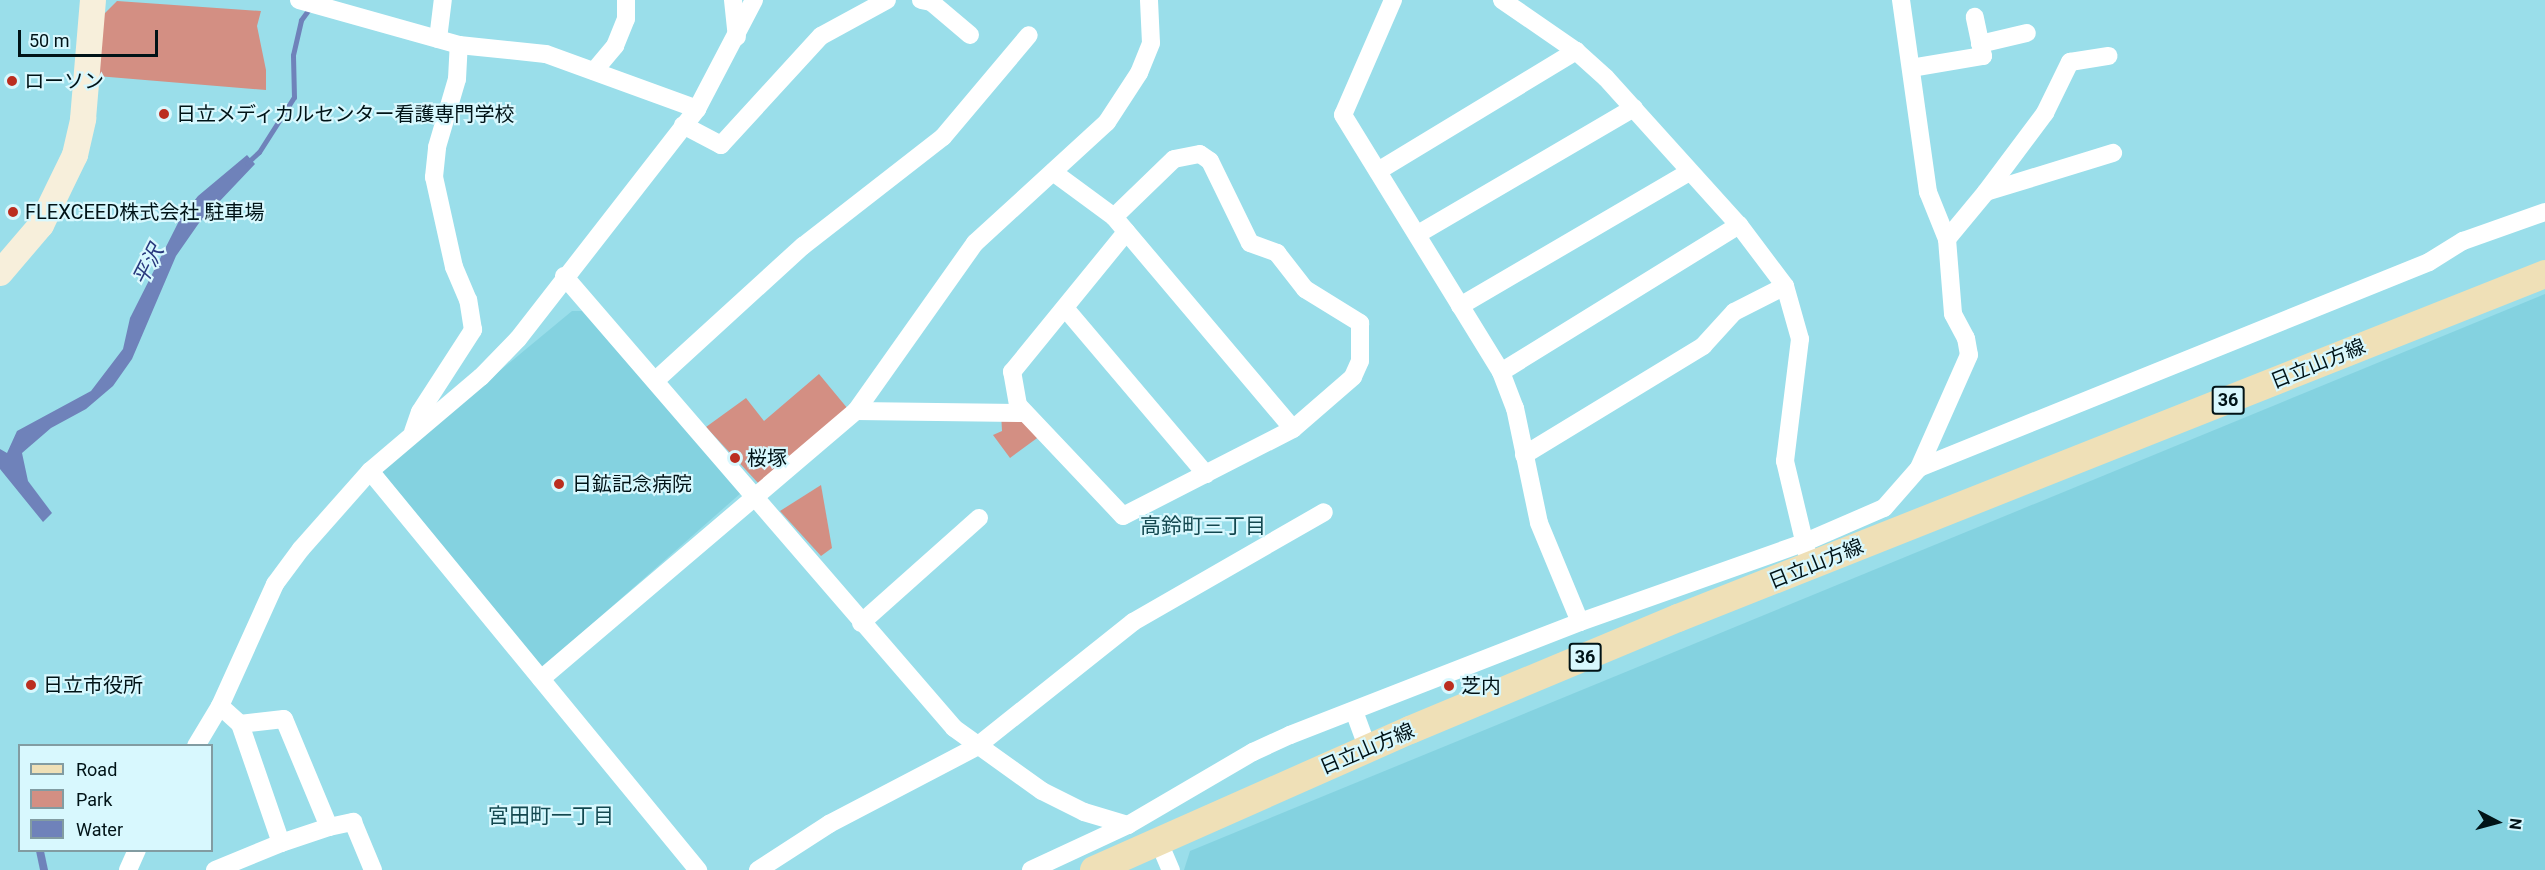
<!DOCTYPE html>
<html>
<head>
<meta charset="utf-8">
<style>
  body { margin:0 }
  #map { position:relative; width:2545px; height:870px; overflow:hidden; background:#9adeea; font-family:Roboto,"Noto Sans JP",sans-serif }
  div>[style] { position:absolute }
  .built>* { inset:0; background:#84d2e0 }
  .green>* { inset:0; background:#d38f83 }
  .water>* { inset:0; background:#6f82ba }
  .stream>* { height:5px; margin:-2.5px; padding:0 2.5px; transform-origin:2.5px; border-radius:2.5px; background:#6f82ba }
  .street>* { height:18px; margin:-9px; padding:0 9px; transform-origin:9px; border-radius:9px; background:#fff }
  .secondary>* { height:26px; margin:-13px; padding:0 13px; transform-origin:13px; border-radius:13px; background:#f7efdb }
  .primary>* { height:28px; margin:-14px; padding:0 14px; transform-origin:14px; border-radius:14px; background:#efe0b7 }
  .dots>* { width:16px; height:16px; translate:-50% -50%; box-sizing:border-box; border:3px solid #d8f8fe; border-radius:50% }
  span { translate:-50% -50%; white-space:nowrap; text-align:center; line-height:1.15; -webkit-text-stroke:4.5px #d8f8fe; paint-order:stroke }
  .shield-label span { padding:2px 4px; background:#d8f8fe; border:2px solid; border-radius:4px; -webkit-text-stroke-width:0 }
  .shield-label { font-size:18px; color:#001317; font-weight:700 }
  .poi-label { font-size:20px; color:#001317 }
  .left { translate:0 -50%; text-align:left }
  .street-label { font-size:20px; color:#001317 }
  .water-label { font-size:21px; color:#28387d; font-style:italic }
  .neighbourhood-label { font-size:21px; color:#134850 }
  .legend { position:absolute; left:18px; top:744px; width:195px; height:108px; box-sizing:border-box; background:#d8f8fe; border:2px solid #829ca2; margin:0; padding:8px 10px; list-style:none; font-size:18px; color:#001317 }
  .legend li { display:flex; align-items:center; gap:12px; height:30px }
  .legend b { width:30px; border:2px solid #829ca2 }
  .north { position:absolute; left:2467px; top:792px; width:60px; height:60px; -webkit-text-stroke:4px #d8f8fe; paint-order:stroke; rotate:96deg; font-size:16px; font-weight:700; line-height:24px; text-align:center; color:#001317 }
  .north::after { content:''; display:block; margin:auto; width:21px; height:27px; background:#001317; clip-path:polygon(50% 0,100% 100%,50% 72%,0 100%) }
  .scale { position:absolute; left:18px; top:30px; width:140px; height:27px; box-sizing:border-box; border:3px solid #001317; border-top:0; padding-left:8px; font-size:18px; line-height:21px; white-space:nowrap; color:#001317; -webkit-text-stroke:4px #d8f8fe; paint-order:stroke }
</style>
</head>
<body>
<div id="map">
  <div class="built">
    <div style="clip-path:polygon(2545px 294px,2545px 870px,1184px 870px,1190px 851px)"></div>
    <div style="clip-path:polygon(572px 311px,582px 311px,741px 493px,542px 668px,380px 470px)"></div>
  </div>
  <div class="green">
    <div style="clip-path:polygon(117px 1px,261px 11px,257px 26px,266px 70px,266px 90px,97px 76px,104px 14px)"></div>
    <div style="clip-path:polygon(819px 374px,848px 409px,759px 484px,706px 427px,746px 398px,764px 421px)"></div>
    <div style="clip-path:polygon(1001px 413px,1025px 413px,1044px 433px,1010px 458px,993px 435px,1002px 431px)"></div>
    <div style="clip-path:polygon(821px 485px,832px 548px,821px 556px,780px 511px)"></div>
  </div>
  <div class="water">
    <div style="clip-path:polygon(247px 155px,255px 164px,199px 223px,176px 256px,132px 359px,113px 386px,86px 409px,51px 428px,22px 453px,28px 481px,52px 513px,43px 522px,0 469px,0 449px,7px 453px,17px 431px,91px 391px,123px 349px,130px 318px,180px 219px,198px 196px)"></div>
    <div style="clip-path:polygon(36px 851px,44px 851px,48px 870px,40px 870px)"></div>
  </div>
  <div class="stream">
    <div style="left:247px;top:163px;width:16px;rotate:-43deg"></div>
    <div style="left:259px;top:152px;width:65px;rotate:-57.5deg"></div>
    <div style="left:294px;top:97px;width:42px;rotate:-91.4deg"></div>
    <div style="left:293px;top:55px;width:36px;rotate:-77deg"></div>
    <div style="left:301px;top:20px;width:17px;rotate:-54deg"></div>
  </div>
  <div class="street">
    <div style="left:299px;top:0;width:166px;rotate:15.7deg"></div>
    <div style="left:459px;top:45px;width:87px;rotate:5.9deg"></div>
    <div style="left:546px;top:54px;width:161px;rotate:20deg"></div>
    <div style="left:733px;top:0;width:37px;rotate:84deg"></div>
    <div style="left:921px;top:0;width:10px;rotate:11deg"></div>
    <div style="left:931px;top:2px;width:51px;rotate:40.2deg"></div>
    <div style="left:1393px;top:0;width:125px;rotate:113.5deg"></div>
    <div style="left:1343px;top:115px;width:302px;rotate:58.4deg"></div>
    <div style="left:1501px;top:372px;width:39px;rotate:69deg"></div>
    <div style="left:1515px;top:408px;width:117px;rotate:78.2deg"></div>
    <div style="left:1539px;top:523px;width:107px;rotate:67.5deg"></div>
    <div style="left:1502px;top:0;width:90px;rotate:34.6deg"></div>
    <div style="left:1576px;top:51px;width:40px;rotate:42deg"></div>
    <div style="left:1606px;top:78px;width:198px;rotate:47.9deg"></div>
    <div style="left:1739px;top:225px;width:76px;rotate:53deg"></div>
    <div style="left:1785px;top:286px;width:55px;rotate:74.2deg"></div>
    <div style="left:1800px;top:339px;width:123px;rotate:97deg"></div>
    <div style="left:1785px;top:461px;width:95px;rotate:76.6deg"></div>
    <div style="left:1901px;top:0;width:194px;rotate:82deg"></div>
    <div style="left:1928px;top:192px;width:51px;rotate:68deg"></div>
    <div style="left:1947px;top:239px;width:75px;rotate:85.4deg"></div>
    <div style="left:1953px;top:314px;width:27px;rotate:62deg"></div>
    <div style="left:1966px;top:338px;width:17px;rotate:80deg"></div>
    <div style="left:1969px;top:355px;width:124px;rotate:113.9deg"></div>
    <div style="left:438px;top:39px;width:39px;rotate:-83deg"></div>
    <div style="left:1980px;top:44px;width:48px;rotate:-13.2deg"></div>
    <div style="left:1911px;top:68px;width:73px;rotate:-9.5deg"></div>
    <div style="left:1983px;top:56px;width:40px;rotate:-102deg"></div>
    <div style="left:594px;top:71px;width:33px;rotate:-50deg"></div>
    <div style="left:615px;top:46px;width:29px;rotate:-68deg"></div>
    <div style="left:626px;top:19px;width:19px;rotate:-90deg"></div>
    <div style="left:683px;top:125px;width:43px;rotate:27.8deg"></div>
    <div style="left:721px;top:145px;width:148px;rotate:-47.5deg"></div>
    <div style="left:821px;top:36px;width:75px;rotate:-28.6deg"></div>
    <div style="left:1378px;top:171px;width:232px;rotate:-31.2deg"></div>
    <div style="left:1053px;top:172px;width:76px;rotate:36.4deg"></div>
    <div style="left:1114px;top:217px;width:277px;rotate:49.8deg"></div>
    <div style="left:1986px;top:192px;width:99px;rotate:-53.2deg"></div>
    <div style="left:2045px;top:113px;width:57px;rotate:-63.9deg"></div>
    <div style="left:2070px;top:62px;width:39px;rotate:-9deg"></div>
    <div style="left:1114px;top:217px;width:83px;rotate:-44deg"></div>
    <div style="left:1174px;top:159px;width:26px;rotate:-11deg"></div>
    <div style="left:1200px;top:154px;width:12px;rotate:35deg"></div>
    <div style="left:1210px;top:161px;width:91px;rotate:64deg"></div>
    <div style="left:1250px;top:243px;width:29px;rotate:20deg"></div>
    <div style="left:1277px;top:253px;width:46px;rotate:52.1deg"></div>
    <div style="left:1305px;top:289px;width:65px;rotate:31.7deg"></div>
    <div style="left:1360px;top:323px;width:38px;rotate:90deg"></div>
    <div style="left:1360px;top:361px;width:17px;rotate:114deg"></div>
    <div style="left:1353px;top:377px;width:79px;rotate:139.1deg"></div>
    <div style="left:1293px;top:429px;width:191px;rotate:152.9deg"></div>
    <div style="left:1123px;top:516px;width:153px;rotate:-133.4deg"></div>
    <div style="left:1018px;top:405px;width:34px;rotate:-100deg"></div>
    <div style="left:1012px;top:372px;width:181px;rotate:-50.8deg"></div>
    <div style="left:1418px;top:234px;width:250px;rotate:-30.3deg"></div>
    <div style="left:1947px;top:239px;width:61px;rotate:-50.3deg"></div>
    <div style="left:1986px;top:192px;width:133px;rotate:-17.1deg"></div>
    <div style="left:564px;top:276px;width:597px;rotate:49.21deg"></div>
    <div style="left:954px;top:728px;width:108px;rotate:35.6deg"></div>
    <div style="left:1042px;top:791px;width:47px;rotate:26.6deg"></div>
    <div style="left:1084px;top:812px;width:46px;rotate:16.5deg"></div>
    <div style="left:1460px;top:306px;width:265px;rotate:-30.3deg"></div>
    <div style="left:1065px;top:308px;width:218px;rotate:49.7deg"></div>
    <div style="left:1501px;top:372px;width:280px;rotate:-31.7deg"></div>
    <div style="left:656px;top:380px;width:199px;rotate:-42.4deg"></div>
    <div style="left:803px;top:246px;width:177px;rotate:-37.9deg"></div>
    <div style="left:943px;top:137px;width:133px;rotate:-49.9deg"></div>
    <div style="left:856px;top:411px;width:169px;rotate:0.7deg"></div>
    <div style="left:413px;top:432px;width:21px;rotate:-71deg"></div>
    <div style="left:420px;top:412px;width:98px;rotate:-57.1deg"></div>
    <div style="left:473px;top:330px;width:30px;rotate:-99deg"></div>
    <div style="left:468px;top:300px;width:36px;rotate:-113deg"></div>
    <div style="left:454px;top:267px;width:92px;rotate:-102.5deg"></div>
    <div style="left:434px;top:177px;width:30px;rotate:-84deg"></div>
    <div style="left:437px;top:147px;width:71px;rotate:-73.6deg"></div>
    <div style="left:457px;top:79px;width:34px;rotate:-87deg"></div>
    <div style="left:1524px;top:455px;width:210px;rotate:-31.3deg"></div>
    <div style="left:1703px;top:346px;width:46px;rotate:-47.6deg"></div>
    <div style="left:1734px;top:312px;width:57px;rotate:-27deg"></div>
    <div style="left:370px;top:471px;width:517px;rotate:50.58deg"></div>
    <div style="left:861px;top:623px;width:158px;rotate:-41.7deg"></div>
    <div style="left:541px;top:679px;width:414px;rotate:-40.4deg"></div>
    <div style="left:856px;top:411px;width:206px;rotate:-54.7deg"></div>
    <div style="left:975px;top:243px;width:179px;rotate:-42.5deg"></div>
    <div style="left:1107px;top:122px;width:59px;rotate:-56.9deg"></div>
    <div style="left:1139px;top:73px;width:32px;rotate:-68deg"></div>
    <div style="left:1151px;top:43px;width:43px;rotate:-92.7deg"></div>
    <div style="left:1354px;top:711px;width:40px;rotate:69.8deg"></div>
    <div style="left:240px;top:724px;width:44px;rotate:-6.5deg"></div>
    <div style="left:284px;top:719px;width:117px;rotate:67.4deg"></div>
    <div style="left:329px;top:827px;width:51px;rotate:161.6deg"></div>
    <div style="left:196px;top:746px;width:47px;rotate:-59deg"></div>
    <div style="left:220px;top:706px;width:134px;rotate:-65.7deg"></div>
    <div style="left:275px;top:584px;width:44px;rotate:-53.4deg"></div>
    <div style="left:301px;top:549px;width:104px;rotate:-48.5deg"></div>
    <div style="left:370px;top:471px;width:145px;rotate:-40.3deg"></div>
    <div style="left:481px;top:377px;width:53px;rotate:-45.8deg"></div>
    <div style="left:518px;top:339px;width:291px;rotate:-52.1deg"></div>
    <div style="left:697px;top:109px;width:123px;rotate:-62.4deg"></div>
    <div style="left:329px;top:827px;width:25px;rotate:-12deg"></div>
    <div style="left:353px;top:822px;width:52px;rotate:67.4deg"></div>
    <div style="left:1158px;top:840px;width:33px;rotate:67deg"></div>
    <div style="left:128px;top:870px;width:22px;rotate:-66deg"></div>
    <div style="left:215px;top:870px;width:71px;rotate:-22.2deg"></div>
    <div style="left:281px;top:843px;width:126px;rotate:-109deg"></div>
    <div style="left:240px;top:724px;width:27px;rotate:-138deg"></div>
    <div style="left:758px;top:870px;width:85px;rotate:-32.9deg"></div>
    <div style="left:829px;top:824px;width:166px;rotate:-27.6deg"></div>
    <div style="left:976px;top:747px;width:201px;rotate:-38.5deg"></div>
    <div style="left:1133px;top:622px;width:220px;rotate:-29.9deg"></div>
    <div style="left:1031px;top:870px;width:107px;rotate:-24.9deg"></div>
    <div style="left:1128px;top:825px;width:145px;rotate:-30.3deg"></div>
    <div style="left:1253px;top:752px;width:41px;rotate:-24.7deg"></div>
    <div style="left:1290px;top:735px;width:311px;rotate:-21.3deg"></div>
    <div style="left:1580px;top:622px;width:237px;rotate:-19.5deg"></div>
    <div style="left:1803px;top:543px;width:88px;rotate:-23.4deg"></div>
    <div style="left:1884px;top:508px;width:53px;rotate:-48.8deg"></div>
    <div style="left:1919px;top:468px;width:550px;rotate:-21.99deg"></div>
    <div style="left:2429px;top:262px;width:40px;rotate:-32deg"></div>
    <div style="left:2463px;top:241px;width:87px;rotate:-19.5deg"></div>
  </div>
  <div class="secondary">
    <div style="left:0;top:273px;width:63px;rotate:-49.5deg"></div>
    <div style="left:41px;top:225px;width:78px;rotate:-64.1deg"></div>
    <div style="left:75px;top:155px;width:37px;rotate:-77deg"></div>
    <div style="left:83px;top:119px;width:119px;rotate:-85.2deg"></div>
  </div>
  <div class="primary">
    <div style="left:1094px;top:870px;width:346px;rotate:-23.9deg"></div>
    <div style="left:1410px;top:730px;width:290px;rotate:-22.7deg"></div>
    <div style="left:1678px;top:618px;width:933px;rotate:-21.64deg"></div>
  </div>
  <div class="dots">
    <div style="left:12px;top:81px;background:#bb2e20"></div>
    <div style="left:164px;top:114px;background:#bb2e20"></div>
    <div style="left:13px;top:212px;background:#bb2e20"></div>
    <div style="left:735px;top:458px;background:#bb2e20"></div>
    <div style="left:559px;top:484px;background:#bb2e20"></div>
    <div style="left:31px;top:685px;background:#bb2e20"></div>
    <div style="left:1449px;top:686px;background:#bb2e20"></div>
  </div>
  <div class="shield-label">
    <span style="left:2228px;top:400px">36</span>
    <span style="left:1585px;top:657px">36</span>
  </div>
  <div class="poi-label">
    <span class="left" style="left:24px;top:81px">ローソン</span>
    <span class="left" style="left:176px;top:114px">日立メディカルセンター看護専門学校</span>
    <span class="left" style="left:25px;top:212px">FLEXCEED株式会社 駐車場</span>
    <span class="left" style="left:747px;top:458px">桜塚</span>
    <span class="left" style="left:572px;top:484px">日鉱記念病院</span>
    <span class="left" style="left:43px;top:685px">日立市役所</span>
    <span class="left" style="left:1461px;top:686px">芝内</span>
  </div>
  <div class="street-label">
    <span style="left:2318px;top:364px;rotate:-22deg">日立山方線</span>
    <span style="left:1816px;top:564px;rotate:-22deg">日立山方線</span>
    <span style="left:1367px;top:749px;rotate:-23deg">日立山方線</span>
  </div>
  <div class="water-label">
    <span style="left:148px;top:265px;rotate:-63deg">平沢</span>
  </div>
  <div class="neighbourhood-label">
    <span style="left:1203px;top:526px">高鈴町三丁目</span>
    <span style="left:551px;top:816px">宮田町一丁目</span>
  </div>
  <ul class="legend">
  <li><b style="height:8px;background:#efe0b7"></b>Road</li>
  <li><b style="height:16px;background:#d38f83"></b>Park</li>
  <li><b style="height:16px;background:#6f82ba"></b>Water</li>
  </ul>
  <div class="north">N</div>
  <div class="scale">50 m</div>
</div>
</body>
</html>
